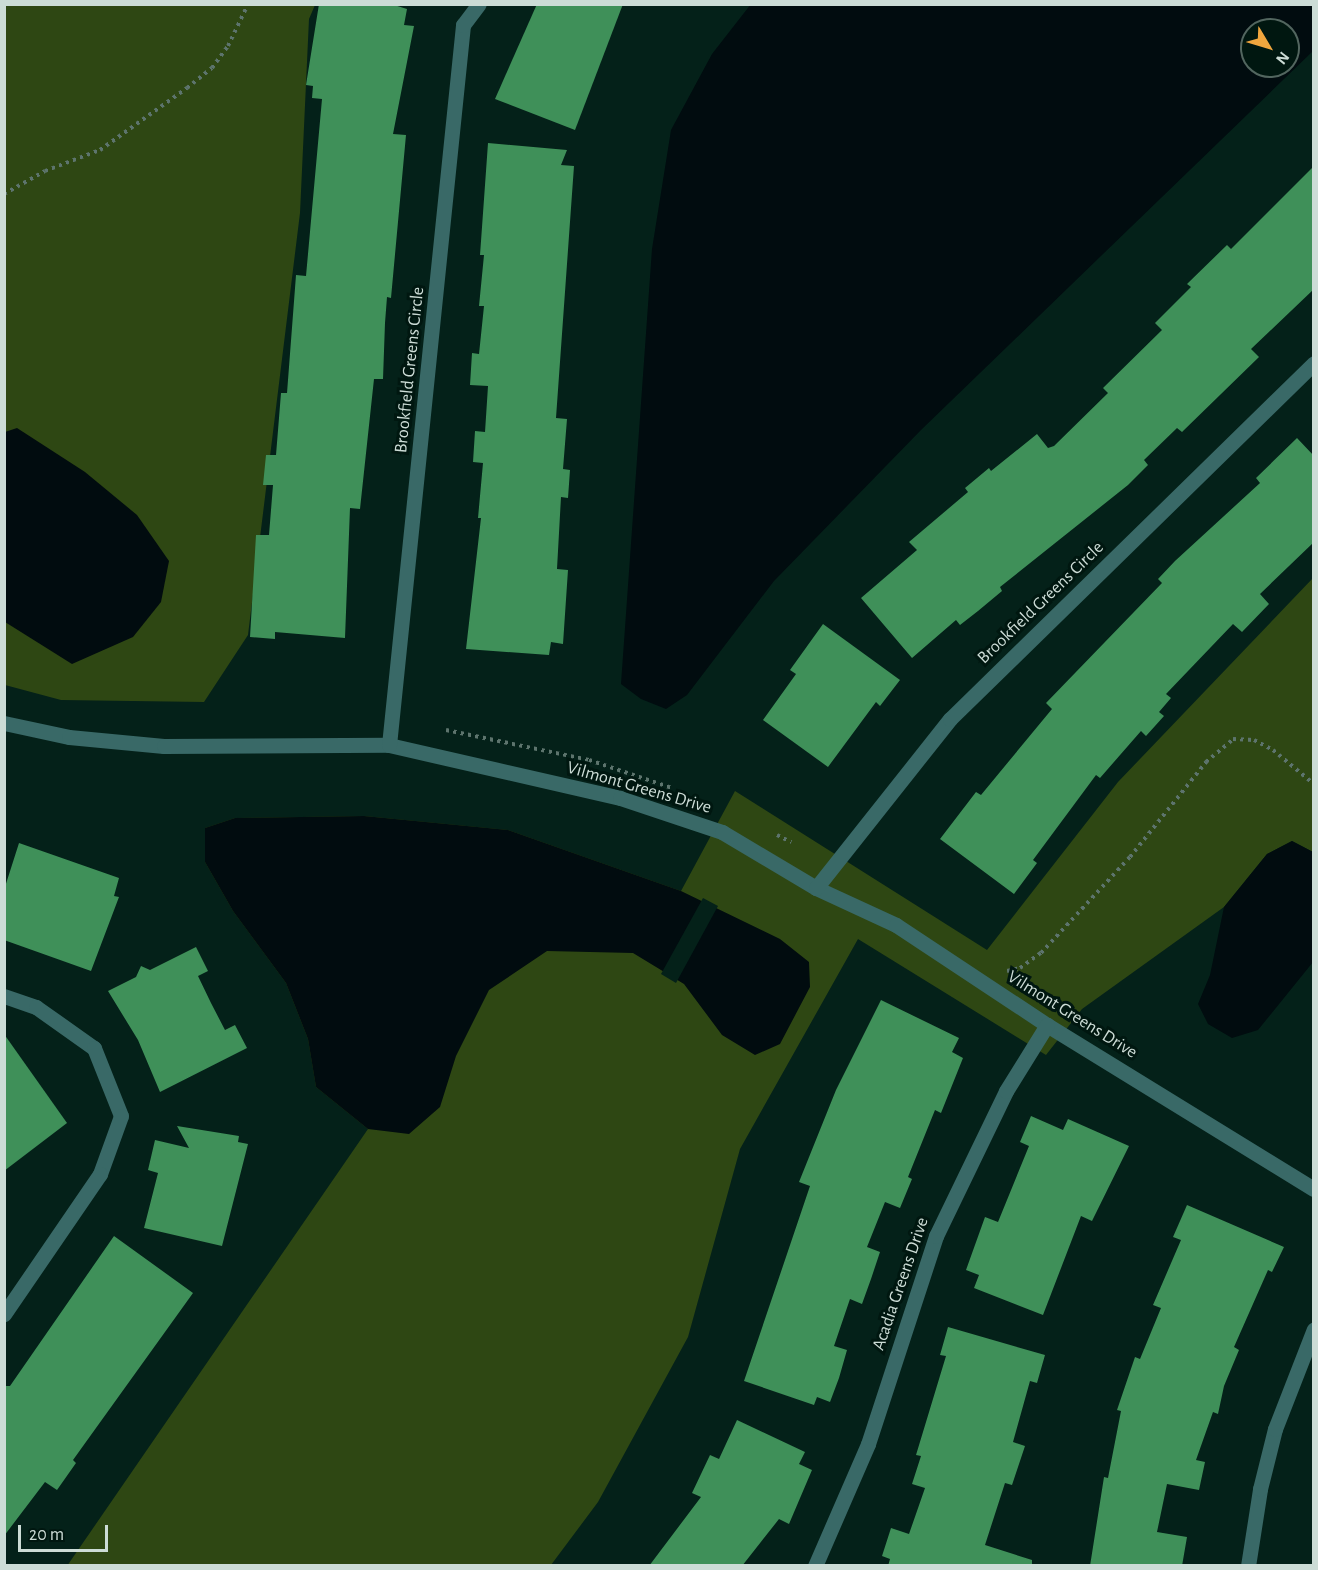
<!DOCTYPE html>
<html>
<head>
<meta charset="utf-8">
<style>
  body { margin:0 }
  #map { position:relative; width:1318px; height:1570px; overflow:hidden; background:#042119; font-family:"Alegreya Sans",sans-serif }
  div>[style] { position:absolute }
  .green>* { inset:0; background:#2e4713 }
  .water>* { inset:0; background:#010c0f }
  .pier>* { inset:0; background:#042119 }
  .building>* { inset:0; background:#3f9059 }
  .path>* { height:4px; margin-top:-2px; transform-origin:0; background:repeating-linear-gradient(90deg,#5d746d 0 3px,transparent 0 7.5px) }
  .minor>* { height:15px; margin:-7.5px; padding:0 7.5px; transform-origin:7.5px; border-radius:7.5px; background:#396967 }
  span { translate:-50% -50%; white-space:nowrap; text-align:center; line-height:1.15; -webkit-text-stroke:6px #001710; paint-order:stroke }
  .street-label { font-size:18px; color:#ccdcd6 }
  .frame { position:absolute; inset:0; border:6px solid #ccdcd6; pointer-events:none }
  .north { position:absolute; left:1240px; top:18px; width:60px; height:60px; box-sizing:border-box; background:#001710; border:2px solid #52665f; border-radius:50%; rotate:128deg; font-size:16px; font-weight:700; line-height:24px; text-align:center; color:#ccdcd6 }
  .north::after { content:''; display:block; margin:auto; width:21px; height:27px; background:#f0a63e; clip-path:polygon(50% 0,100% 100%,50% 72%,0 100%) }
  .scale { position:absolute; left:18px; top:1525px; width:90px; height:27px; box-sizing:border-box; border:3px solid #ccdcd6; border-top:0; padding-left:8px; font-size:18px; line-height:21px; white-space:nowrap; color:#ccdcd6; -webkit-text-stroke:4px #001710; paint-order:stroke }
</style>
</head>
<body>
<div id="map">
  <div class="green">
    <div style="clip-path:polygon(4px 5px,315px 5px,309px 19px,300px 213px,248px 635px,204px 702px,61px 700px,5px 685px)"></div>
    <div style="clip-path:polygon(1313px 578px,1313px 852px,1292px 841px,1267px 854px,1224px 907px,1082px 1009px,1046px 1055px,858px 939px,740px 1149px,688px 1337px,598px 1502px,551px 1565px,67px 1566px,368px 1129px,316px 1087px,308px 1039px,286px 983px,233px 911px,205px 862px,205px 828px,235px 818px,364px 816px,508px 830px,681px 891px,735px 791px,987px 950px,1118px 782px)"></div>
  </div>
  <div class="water">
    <div style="clip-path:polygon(evenodd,751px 4px,1313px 5px,1313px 51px,921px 430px,774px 581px,687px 695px,666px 709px,641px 699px,621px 684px,652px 249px,671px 130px,712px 54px,751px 4px,1252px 30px,1288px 30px,1288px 66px,1252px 66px,1252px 30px)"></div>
    <div style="clip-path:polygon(17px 428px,85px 472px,137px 515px,169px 561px,161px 602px,133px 637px,72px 664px,5px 622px,5px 432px)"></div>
    <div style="clip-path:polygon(364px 816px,508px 830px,681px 891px,780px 939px,809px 962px,810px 987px,780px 1044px,755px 1055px,722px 1035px,684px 984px,633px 953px,547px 951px,489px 990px,456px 1056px,440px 1107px,409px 1134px,368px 1129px,316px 1087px,308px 1039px,286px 983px,233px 911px,205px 862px,205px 828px,235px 818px)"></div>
    <div style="clip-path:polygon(1292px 841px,1313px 852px,1313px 962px,1258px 1030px,1232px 1038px,1208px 1024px,1198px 1004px,1210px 975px,1224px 907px,1267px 854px)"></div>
  </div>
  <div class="pier">
    <div style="clip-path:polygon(703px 898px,718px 906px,676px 983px,661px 974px)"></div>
  </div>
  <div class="building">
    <div style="clip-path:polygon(319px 4px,391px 4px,407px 9px,404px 25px,414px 26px,393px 134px,406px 135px,391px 298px,387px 297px,385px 323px,383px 379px,374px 379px,360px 509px,350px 508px,345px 638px,275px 632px,275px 639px,250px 637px,256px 535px,269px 535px,273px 485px,263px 485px,266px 455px,276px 455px,281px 393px,287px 393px,296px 275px,306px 276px,322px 99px,312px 98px,313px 86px,306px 85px)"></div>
    <div style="clip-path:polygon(537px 4px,623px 4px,575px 130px,495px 99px)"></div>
    <div style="clip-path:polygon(488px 143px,567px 150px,561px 165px,574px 166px,556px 418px,567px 419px,563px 469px,570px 470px,568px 498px,561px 497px,557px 569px,568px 570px,563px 644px,551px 642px,549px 655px,466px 649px,481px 518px,478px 518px,483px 463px,473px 462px,475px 431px,485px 432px,488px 386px,470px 385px,472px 353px,479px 354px,484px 306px,479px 306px,484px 255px,480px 255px)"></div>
    <div style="clip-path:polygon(1314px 166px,1314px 289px,1251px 349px,1259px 357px,1182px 432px,1177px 428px,1144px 460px,1148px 465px,1128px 485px,1000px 587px,1002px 591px,978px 611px,960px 625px,956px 620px,912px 658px,861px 598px,917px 550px,909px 542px,968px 492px,965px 488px,989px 468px,991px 471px,1037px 434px,1048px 448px,1054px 446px,1108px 393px,1103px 388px,1162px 330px,1155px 323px,1191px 287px,1187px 284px,1227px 245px,1231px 249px)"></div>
    <div style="clip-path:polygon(1297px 438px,1314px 456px,1314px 542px,1260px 594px,1269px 604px,1242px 632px,1233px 624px,1166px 694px,1171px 698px,1159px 712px,1164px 716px,1146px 736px,1141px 731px,1100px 778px,1096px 775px,1033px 860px,1037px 863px,1014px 894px,940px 839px,976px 792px,981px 795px,1052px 709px,1046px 703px,1162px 583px,1158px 579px,1175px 561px,1260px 483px,1256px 478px)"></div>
    <div style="clip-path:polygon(823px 624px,900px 680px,880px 706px,876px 702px,828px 767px,763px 720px,796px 674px,790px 670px)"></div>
    <div style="clip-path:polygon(19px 843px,119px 878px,114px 896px,119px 897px,91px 971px,4px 940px,4px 890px)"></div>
    <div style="clip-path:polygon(196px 947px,208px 971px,198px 976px,211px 1003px,225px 1030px,235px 1025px,247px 1048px,160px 1092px,138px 1040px,108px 991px,136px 977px,141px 966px,150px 970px)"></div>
    <div style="clip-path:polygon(881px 1000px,959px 1038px,952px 1052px,963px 1058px,941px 1113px,935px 1110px,908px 1177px,912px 1179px,900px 1208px,885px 1202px,867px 1247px,880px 1252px,871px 1279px,862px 1304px,850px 1299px,834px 1346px,847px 1350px,839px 1378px,830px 1402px,817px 1397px,814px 1405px,744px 1381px,810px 1186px,799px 1182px,836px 1090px)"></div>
    <div style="clip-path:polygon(4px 1034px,67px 1123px,4px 1171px)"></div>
    <div style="clip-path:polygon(1031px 1116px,1063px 1130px,1068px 1119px,1129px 1146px,1092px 1221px,1081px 1216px,1043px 1315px,974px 1288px,979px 1275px,966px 1270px,985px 1217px,998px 1222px,1029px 1146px,1020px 1142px)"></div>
    <div style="clip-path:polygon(177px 1126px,239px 1136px,238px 1142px,248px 1144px,222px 1246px,144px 1228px,158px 1173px,148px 1170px,155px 1140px,189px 1148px)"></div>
    <div style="clip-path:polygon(1187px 1205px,1284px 1247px,1272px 1272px,1268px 1270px,1234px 1347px,1239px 1350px,1224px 1386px,1218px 1414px,1213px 1412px,1196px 1460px,1205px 1462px,1199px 1490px,1167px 1484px,1157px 1532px,1187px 1537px,1182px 1566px,1090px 1566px,1104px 1477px,1108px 1478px,1121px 1411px,1117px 1410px,1135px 1357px,1140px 1359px,1161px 1308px,1153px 1305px,1181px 1240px,1173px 1237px)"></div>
    <div style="clip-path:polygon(114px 1236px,193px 1293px,73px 1460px,76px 1463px,57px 1490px,45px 1482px,4px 1536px,4px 1386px,10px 1386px)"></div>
    <div style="clip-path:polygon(948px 1327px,1045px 1355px,1037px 1383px,1030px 1381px,1013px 1442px,1025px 1446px,1012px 1485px,1005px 1483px,985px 1545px,1032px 1560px,1032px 1566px,888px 1566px,890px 1559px,882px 1556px,891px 1528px,909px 1534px,925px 1488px,912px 1484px,921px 1456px,916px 1455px,946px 1356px,940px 1355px)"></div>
    <div style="clip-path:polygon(737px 1420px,805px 1452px,799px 1464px,812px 1470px,789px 1524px,779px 1519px,742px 1566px,649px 1566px,701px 1497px,692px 1493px,710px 1455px,719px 1459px)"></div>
  </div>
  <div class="path">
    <div style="left:4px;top:194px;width:47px;rotate:-29.3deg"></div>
    <div style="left:45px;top:171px;width:59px;rotate:-20.9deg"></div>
    <div style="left:100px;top:150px;width:107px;rotate:-35.5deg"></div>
    <div style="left:187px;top:88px;width:32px;rotate:-39deg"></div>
    <div style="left:212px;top:68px;width:27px;rotate:-54deg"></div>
    <div style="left:228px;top:46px;width:47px;rotate:-64.5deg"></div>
    <div style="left:446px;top:730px;width:146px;rotate:11.8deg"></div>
    <div style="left:589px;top:760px;width:88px;rotate:18.6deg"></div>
    <div style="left:777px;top:835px;width:16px;rotate:27deg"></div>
    <div style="left:1007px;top:971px;width:13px;rotate:-13deg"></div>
    <div style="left:1020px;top:968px;width:26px;rotate:-36deg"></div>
    <div style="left:1041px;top:953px;width:131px;rotate:-47.2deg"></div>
    <div style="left:1130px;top:857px;width:122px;rotate:-51.3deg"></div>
    <div style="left:1206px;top:762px;width:35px;rotate:-40deg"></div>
    <div style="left:1233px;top:739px;width:21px;rotate:3deg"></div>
    <div style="left:1254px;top:740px;width:21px;rotate:28deg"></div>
    <div style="left:1273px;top:750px;width:53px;rotate:39.7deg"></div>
  </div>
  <div class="minor">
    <div style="left:4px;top:723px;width:66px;rotate:12.2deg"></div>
    <div style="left:69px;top:737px;width:95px;rotate:5.4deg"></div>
    <div style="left:164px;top:746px;width:225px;rotate:-0.3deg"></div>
    <div style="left:389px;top:745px;width:237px;rotate:12.9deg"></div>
    <div style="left:620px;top:798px;width:108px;rotate:18.4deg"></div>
    <div style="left:722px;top:832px;width:109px;rotate:30.8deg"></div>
    <div style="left:816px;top:888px;width:88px;rotate:24.8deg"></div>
    <div style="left:896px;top:925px;width:181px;rotate:33.5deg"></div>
    <div style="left:1047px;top:1025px;width:313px;rotate:31.6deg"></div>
    <div style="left:389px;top:745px;width:724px;rotate:-84.13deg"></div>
    <div style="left:463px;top:25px;width:26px;rotate:-53deg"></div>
    <div style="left:816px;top:888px;width:216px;rotate:-51.6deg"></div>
    <div style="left:950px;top:719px;width:509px;rotate:-44.36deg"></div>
    <div style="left:4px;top:996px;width:34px;rotate:19deg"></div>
    <div style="left:36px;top:1007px;width:71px;rotate:35.3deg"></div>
    <div style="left:94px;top:1048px;width:73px;rotate:68.3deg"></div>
    <div style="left:121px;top:1116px;width:62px;rotate:109.9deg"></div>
    <div style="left:100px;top:1174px;width:170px;rotate:124.4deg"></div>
    <div style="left:815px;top:1566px;width:133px;rotate:-66.5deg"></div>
    <div style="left:868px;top:1444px;width:219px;rotate:-71.9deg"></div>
    <div style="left:936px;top:1236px;width:161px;rotate:-64.2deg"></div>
    <div style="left:1006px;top:1091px;width:78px;rotate:-58.2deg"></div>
    <div style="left:1248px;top:1566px;width:78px;rotate:-81.1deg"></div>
    <div style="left:1260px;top:1489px;width:62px;rotate:-76deg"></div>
    <div style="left:1275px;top:1429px;width:107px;rotate:-68.7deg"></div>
  </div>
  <div class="street-label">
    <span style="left:410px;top:370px;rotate:-84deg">Brookfield Greens Circle</span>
    <span style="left:1041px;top:603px;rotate:-44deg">Brookfield Greens Circle</span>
    <span style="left:639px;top:788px;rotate:16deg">Vilmont Greens Drive</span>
    <span style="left:1072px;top:1015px;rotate:32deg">Vilmont Greens Drive</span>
    <span style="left:901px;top:1284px;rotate:-71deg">Acadia Greens Drive</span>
  </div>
  <div class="frame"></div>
  <div class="north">N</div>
  <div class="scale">20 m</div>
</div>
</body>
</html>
